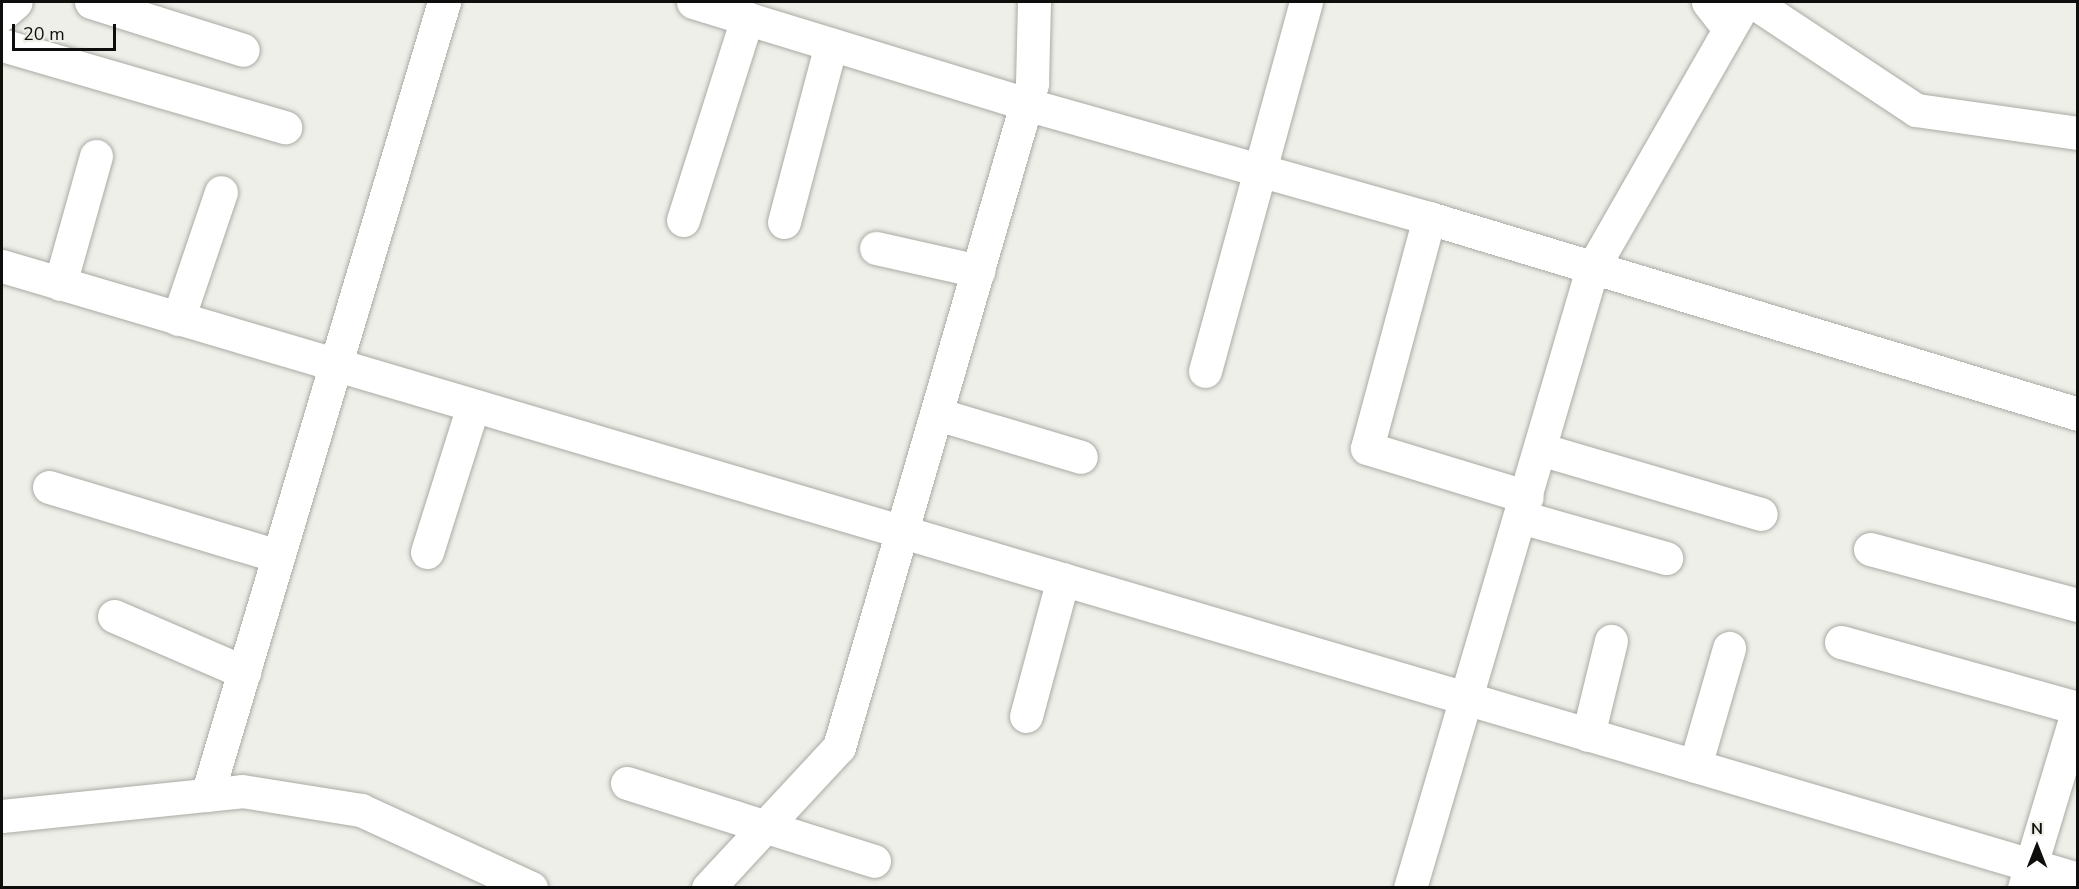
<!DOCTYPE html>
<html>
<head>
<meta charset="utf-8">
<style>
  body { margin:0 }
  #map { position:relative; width:2079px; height:889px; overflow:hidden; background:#edefe8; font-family:"Nunito Sans",sans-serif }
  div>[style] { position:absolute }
  .roads { filter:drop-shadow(0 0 2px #a9aba4) drop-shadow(0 0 2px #a9aba4) }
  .minor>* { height:33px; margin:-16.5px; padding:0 16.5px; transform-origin:16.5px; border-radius:16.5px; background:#fff }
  span { translate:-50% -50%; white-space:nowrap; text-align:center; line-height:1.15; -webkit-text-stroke:4.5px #edefe8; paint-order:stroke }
  .frame { position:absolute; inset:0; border:3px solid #0e0f0c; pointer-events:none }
  .north { position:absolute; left:2007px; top:817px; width:60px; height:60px; -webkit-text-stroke:4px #edefe8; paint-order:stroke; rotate:0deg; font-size:16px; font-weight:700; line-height:24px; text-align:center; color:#0e0f0c }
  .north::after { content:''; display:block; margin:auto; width:21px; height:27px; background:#0e0f0c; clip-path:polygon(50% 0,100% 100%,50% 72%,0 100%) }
  .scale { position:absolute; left:12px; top:24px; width:104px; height:27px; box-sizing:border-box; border:3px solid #0e0f0c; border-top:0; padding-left:8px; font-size:18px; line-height:21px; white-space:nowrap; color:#0e0f0c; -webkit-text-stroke:4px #edefe8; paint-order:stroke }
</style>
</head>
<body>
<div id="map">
  <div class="roads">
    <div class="minor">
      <div style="left:91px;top:2px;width:159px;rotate:17.5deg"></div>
      <div style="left:693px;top:2px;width:348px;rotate:17deg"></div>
      <div style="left:1026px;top:104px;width:419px;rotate:15.8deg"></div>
      <div style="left:1429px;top:218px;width:678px;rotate:16.8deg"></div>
      <div style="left:1708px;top:2px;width:33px;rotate:52deg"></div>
      <div style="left:1753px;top:2px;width:196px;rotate:33.5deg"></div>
      <div style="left:1916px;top:110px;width:164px;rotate:8.1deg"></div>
      <div style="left:2px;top:14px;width:18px;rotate:-41deg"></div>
      <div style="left:2px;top:45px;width:295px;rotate:16.2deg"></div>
      <div style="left:1429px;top:218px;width:238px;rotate:105.1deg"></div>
      <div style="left:1367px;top:448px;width:167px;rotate:17deg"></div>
      <div style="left:683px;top:220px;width:212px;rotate:-72.4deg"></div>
      <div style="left:784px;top:222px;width:184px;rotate:-75.2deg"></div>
      <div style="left:876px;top:248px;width:105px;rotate:12.7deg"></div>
      <div style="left:2px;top:266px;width:2165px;rotate:16.45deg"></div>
      <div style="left:60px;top:284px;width:133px;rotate:-74.3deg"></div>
      <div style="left:178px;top:319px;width:134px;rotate:-71.3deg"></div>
      <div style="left:1205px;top:371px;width:383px;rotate:-74.7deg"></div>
      <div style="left:937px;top:414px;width:150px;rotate:16.6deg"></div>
      <div style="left:1540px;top:449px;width:230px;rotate:16.4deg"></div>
      <div style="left:49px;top:487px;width:239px;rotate:16.8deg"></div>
      <div style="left:1521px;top:517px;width:151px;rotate:15.8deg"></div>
      <div style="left:1870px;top:549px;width:215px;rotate:15.1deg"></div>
      <div style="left:427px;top:552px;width:153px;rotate:-72.5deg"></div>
      <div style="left:114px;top:616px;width:142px;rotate:23.3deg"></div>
      <div style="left:1841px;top:642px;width:246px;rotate:15.6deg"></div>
      <div style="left:1026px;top:716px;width:142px;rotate:-74.9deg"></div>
      <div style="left:1588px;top:735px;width:97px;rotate:-76.3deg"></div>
      <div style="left:1695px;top:766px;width:123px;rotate:-73.9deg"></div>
      <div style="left:627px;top:783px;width:259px;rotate:17.5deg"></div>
      <div style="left:207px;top:795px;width:828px;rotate:-73.36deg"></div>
      <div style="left:2px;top:816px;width:241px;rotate:-5.9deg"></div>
      <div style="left:242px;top:791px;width:121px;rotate:9.1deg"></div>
      <div style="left:361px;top:810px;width:187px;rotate:24.6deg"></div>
      <div style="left:708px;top:888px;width:192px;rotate:-47.1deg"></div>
      <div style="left:839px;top:747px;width:691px;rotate:-73.77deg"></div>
      <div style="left:1032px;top:84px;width:82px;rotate:-88.6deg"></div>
      <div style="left:1410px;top:888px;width:645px;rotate:-73.62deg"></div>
      <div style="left:1592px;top:269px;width:308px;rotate:-60.2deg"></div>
      <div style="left:2024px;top:888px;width:187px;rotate:-73.2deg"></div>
    </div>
  </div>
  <div class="frame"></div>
  <div class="north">N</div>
  <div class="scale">20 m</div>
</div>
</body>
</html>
